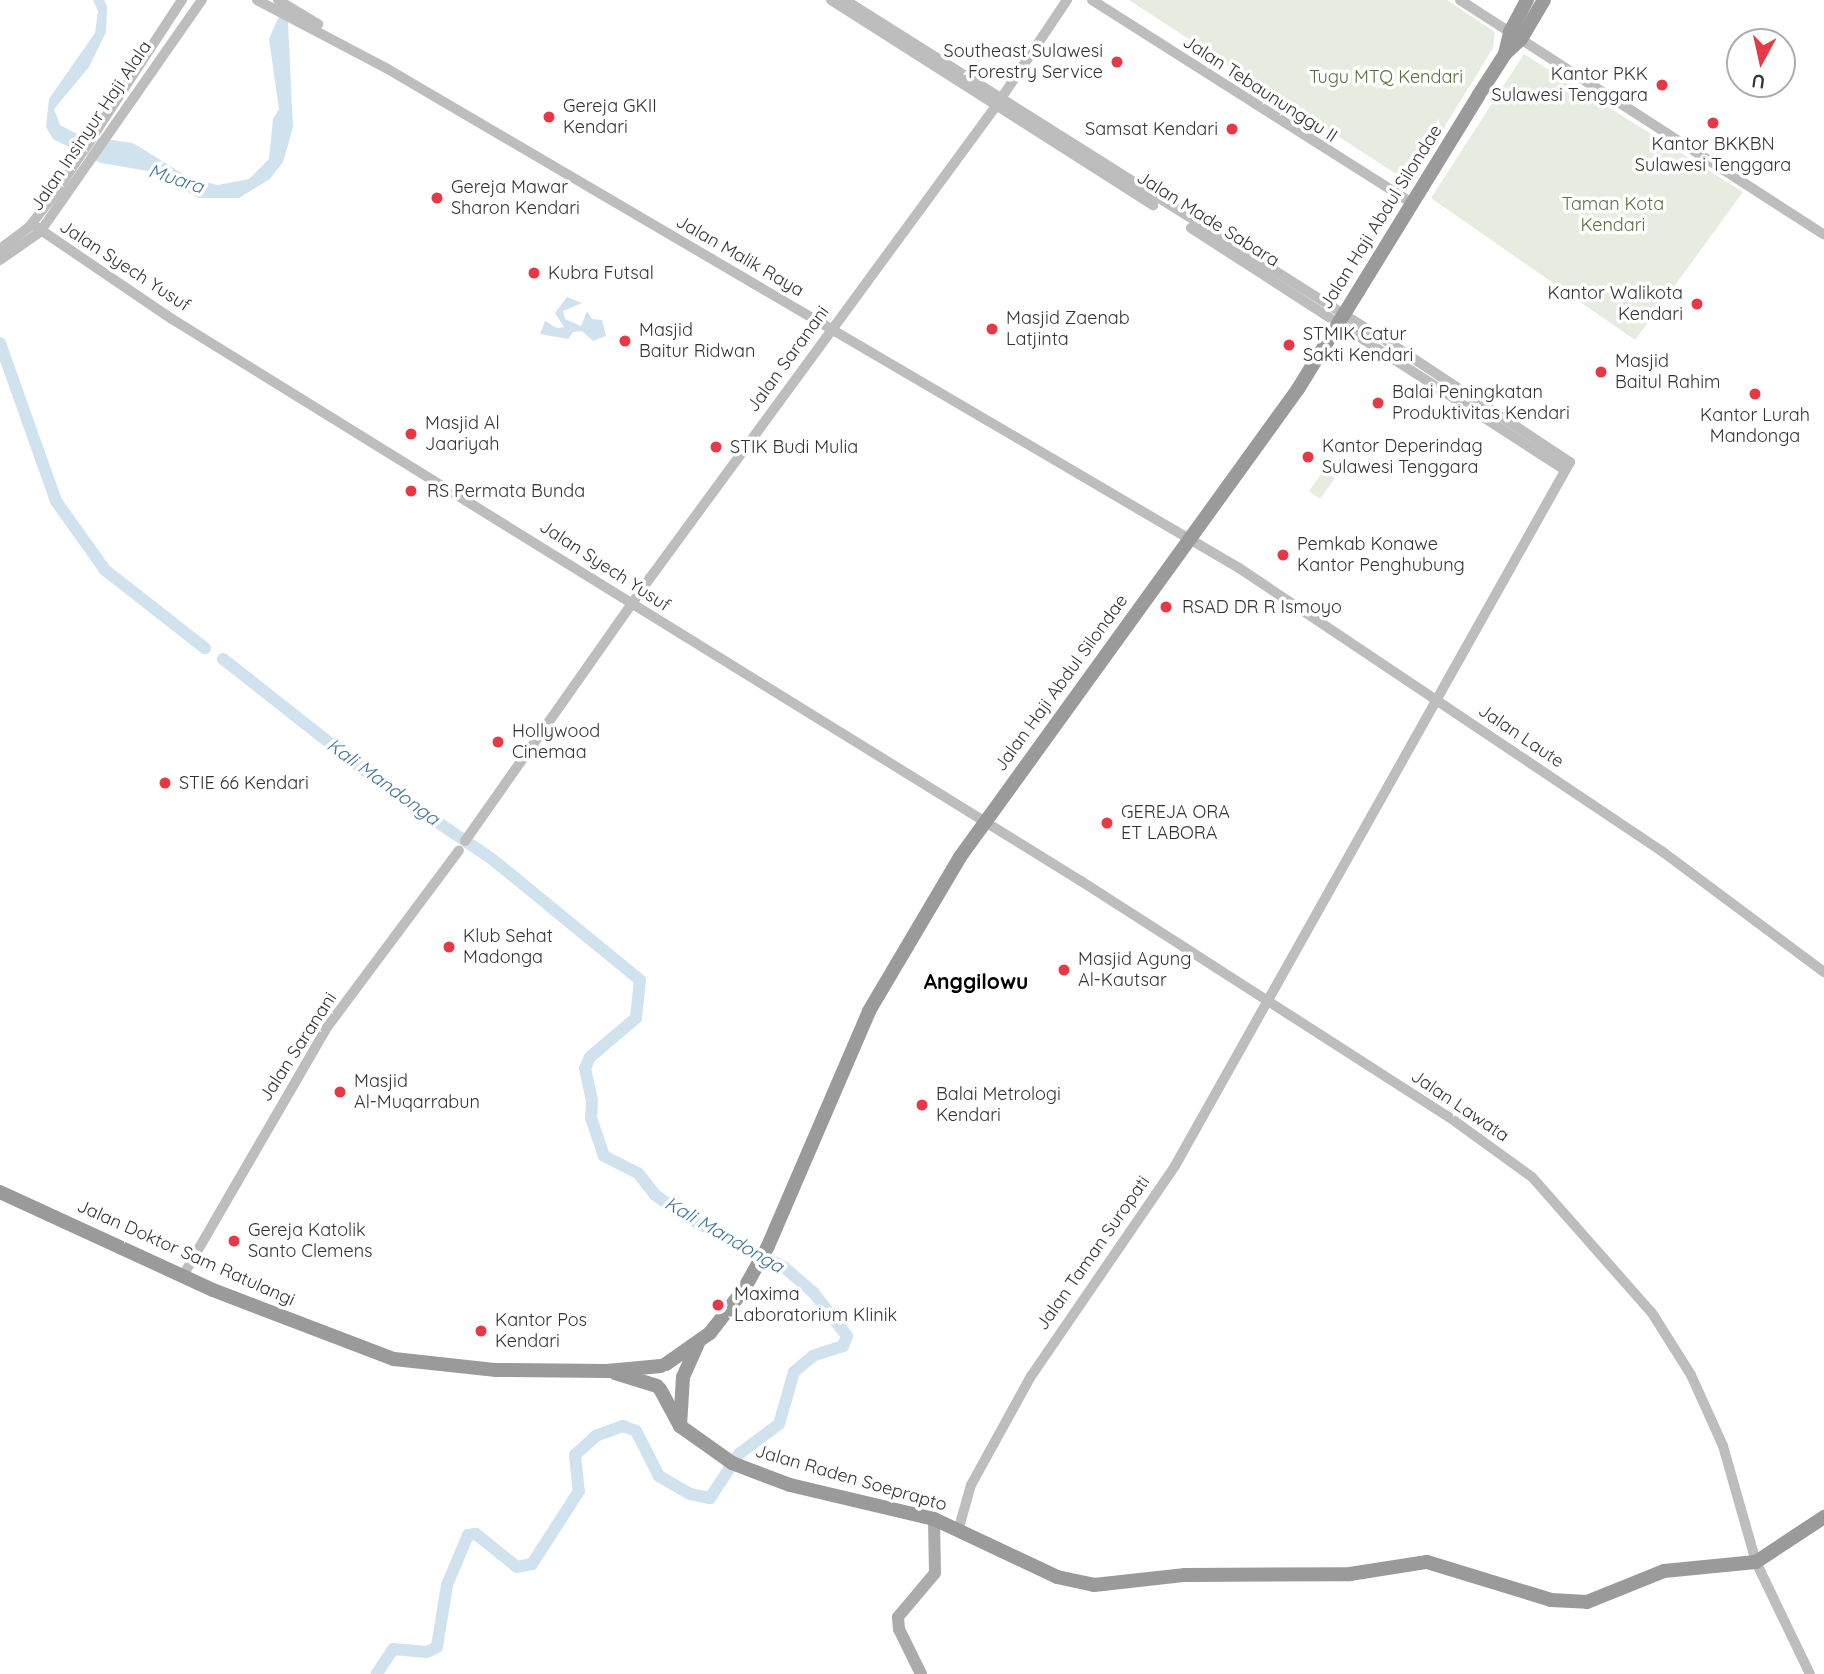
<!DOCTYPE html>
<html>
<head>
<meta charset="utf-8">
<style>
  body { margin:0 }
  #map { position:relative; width:1824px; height:1674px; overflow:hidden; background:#fff; font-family:Quicksand,sans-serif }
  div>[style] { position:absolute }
  .green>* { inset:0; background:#e6ecdf }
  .water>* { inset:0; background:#cfe2ee }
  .river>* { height:12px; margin:-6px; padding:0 6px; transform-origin:6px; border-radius:6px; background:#cfe2ee }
  .secondary>* { height:10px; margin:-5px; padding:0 5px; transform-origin:5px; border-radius:5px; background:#bdbdbd }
  .primary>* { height:12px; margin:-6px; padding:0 6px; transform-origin:6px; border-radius:6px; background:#ababab }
  .highway>* { height:14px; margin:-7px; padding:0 7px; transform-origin:7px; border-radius:7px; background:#9a9a9a }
  .dots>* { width:19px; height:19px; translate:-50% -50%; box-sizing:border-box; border:4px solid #fff; border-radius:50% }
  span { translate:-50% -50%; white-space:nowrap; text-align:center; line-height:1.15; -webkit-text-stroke:7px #fff; paint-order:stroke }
  .poi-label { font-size:18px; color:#333 }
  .right { translate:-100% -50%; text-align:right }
  .left { translate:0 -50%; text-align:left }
  .park-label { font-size:18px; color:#56703f }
  .street-label { font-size:18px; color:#333 }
  .water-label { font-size:19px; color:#3f7597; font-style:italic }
  .quarter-label { font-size:21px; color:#000; font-weight:700 }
  .north { position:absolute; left:1726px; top:28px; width:70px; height:70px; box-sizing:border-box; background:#fff; border:2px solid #adadad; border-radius:50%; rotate:188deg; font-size:19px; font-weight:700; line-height:28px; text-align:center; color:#333 }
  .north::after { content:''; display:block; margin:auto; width:24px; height:32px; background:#e63946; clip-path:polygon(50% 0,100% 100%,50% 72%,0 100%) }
</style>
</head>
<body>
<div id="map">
  <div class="green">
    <div style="clip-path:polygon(1129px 0,1447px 0,1495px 32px,1493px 48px,1410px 183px)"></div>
    <div style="clip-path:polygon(1524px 54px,1743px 192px,1635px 340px,1431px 198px)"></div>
    <div style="clip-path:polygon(1324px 470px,1335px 478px,1320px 499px,1309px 491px)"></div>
  </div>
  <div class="water">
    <div style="clip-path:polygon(93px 0,104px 0,107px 7px,106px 32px,89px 67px,54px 109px,60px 125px,79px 135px,133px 143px,191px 179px,218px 185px,249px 179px,269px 159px,273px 119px,279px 109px,269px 39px,279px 16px,288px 22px,293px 127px,283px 162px,270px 179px,239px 198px,199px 198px,148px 171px,101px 163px,53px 139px,46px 127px,49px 99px,95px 33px,98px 11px)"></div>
    <div style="clip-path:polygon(567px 297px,582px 303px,563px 311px,565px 319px,581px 326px,587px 311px,592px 319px,602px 320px,606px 336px,593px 341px,582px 331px,573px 332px,568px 339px,540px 334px,545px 321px,557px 328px,564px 327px,555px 313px)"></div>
  </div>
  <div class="river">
    <div style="left:0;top:343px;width:168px;rotate:70.5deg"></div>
    <div style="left:56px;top:501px;width:85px;rotate:54.6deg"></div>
    <div style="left:105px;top:570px;width:127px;rotate:38deg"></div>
    <div style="left:223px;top:659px;width:210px;rotate:38.2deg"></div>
    <div style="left:388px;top:789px;width:125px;rotate:33.9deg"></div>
    <div style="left:492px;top:859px;width:191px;rotate:39.3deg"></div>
    <div style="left:640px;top:980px;width:38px;rotate:96deg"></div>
    <div style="left:636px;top:1018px;width:60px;rotate:139.7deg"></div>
    <div style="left:590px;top:1057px;width:12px;rotate:114deg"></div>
    <div style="left:585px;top:1068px;width:34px;rotate:78deg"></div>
    <div style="left:592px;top:1101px;width:17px;rotate:93deg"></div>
    <div style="left:591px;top:1118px;width:40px;rotate:71.1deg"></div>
    <div style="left:604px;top:1156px;width:38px;rotate:27deg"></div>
    <div style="left:638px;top:1173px;width:28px;rotate:52deg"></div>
    <div style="left:655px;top:1195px;width:42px;rotate:34.4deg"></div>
    <div style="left:690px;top:1219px;width:106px;rotate:27.1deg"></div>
    <div style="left:784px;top:1267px;width:38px;rotate:41deg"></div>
    <div style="left:813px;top:1292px;width:56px;rotate:52.3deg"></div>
    <div style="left:847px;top:1336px;width:11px;rotate:112deg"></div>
    <div style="left:843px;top:1346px;width:32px;rotate:162deg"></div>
    <div style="left:813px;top:1356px;width:25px;rotate:140deg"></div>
    <div style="left:794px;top:1372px;width:54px;rotate:106.1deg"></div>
    <div style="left:779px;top:1424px;width:50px;rotate:143.1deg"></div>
    <div style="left:739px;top:1454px;width:53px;rotate:123.4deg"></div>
    <div style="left:710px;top:1498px;width:20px;rotate:-169deg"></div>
    <div style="left:690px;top:1494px;width:36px;rotate:-150deg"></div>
    <div style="left:659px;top:1476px;width:51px;rotate:-117.1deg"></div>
    <div style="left:636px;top:1431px;width:14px;rotate:-159deg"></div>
    <div style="left:623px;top:1426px;width:29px;rotate:160deg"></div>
    <div style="left:596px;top:1436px;width:28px;rotate:138deg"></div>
    <div style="left:575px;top:1455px;width:36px;rotate:84deg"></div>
    <div style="left:579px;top:1491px;width:87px;rotate:122.8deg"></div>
    <div style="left:532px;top:1564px;width:15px;rotate:169deg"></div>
    <div style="left:517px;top:1567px;width:53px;rotate:-141.2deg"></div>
    <div style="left:476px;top:1534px;width:8px;rotate:173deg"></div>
    <div style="left:468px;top:1535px;width:54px;rotate:112.8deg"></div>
    <div style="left:447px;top:1585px;width:63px;rotate:99.2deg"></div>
    <div style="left:437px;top:1647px;width:11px;rotate:153deg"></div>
    <div style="left:427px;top:1652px;width:34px;rotate:-175deg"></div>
    <div style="left:393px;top:1649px;width:30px;rotate:123deg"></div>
  </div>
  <div class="secondary">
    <div style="left:257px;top:0;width:146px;rotate:27.8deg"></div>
    <div style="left:386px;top:68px;width:989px;rotate:30.38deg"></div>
    <div style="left:1239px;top:568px;width:510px;rotate:33.81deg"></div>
    <div style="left:1663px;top:852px;width:201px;rotate:36.7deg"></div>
    <div style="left:278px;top:0;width:47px;rotate:31deg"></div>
    <div style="left:831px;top:0;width:382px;rotate:32.5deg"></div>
    <div style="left:845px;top:0;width:655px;rotate:32.21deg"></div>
    <div style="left:1399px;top:349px;width:205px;rotate:33.5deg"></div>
    <div style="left:1570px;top:462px;width:807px;rotate:119.3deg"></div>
    <div style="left:1175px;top:1166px;width:255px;rotate:124.4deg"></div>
    <div style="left:1031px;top:1376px;width:124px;rotate:118.8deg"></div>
    <div style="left:971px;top:1485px;width:48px;rotate:105.8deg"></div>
    <div style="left:1092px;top:0;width:379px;rotate:32.4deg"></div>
    <div style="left:1460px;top:0;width:433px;rotate:32.8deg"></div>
    <div style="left:32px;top:224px;width:169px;rotate:34.2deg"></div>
    <div style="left:172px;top:319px;width:1069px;rotate:31.73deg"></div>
    <div style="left:1081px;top:881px;width:437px;rotate:32.7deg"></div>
    <div style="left:1449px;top:1117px;width:102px;rotate:35.9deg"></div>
    <div style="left:1532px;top:1177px;width:181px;rotate:48.6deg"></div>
    <div style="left:1652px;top:1313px;width:73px;rotate:57.8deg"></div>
    <div style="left:1691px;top:1375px;width:78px;rotate:65.7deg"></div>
    <div style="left:1723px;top:1446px;width:121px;rotate:74.1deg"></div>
    <div style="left:1756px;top:1562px;width:124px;rotate:64.3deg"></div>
    <div style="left:1191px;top:228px;width:445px;rotate:32.9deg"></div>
    <div style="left:0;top:249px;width:36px;rotate:-37deg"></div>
    <div style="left:29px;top:227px;width:42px;rotate:-51.8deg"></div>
    <div style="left:55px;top:194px;width:232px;rotate:-56.8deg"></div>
    <div style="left:0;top:260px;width:49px;rotate:-35deg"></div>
    <div style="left:40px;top:232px;width:283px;rotate:-55.1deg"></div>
    <div style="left:465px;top:841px;width:322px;rotate:-54.9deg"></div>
    <div style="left:650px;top:578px;width:585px;rotate:-53.76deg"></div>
    <div style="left:996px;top:106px;width:128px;rotate:-56.2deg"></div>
    <div style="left:184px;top:1274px;width:287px;rotate:-59.9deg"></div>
    <div style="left:328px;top:1026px;width:219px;rotate:-53.3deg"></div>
  </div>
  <div class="primary">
    <div style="left:921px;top:1674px;width:50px;rotate:-116.1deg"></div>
    <div style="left:899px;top:1629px;width:12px;rotate:-95deg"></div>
    <div style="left:898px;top:1617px;width:57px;rotate:-49.9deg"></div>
    <div style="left:935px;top:1573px;width:54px;rotate:-91.1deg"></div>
  </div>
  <div class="highway">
    <div style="left:1505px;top:54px;width:23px;rotate:-77deg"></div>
    <div style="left:1510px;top:32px;width:36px;rotate:-62deg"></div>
    <div style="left:0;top:1192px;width:234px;rotate:24.7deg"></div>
    <div style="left:213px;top:1290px;width:194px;rotate:20.9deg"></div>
    <div style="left:394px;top:1359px;width:103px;rotate:6.2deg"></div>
    <div style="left:496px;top:1370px;width:111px;rotate:0.5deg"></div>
    <div style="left:607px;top:1371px;width:54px;rotate:-5.3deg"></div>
    <div style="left:666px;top:1364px;width:54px;rotate:-35.2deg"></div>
    <div style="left:710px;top:1333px;width:56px;rotate:-52.3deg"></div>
    <div style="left:744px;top:1289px;width:49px;rotate:-60.8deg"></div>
    <div style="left:768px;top:1246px;width:256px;rotate:-66.7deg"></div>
    <div style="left:869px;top:1011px;width:179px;rotate:-59.4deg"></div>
    <div style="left:960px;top:857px;width:577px;rotate:-54.16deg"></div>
    <div style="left:1298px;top:389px;width:344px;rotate:-58.4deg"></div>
    <div style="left:1478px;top:96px;width:50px;rotate:-57.3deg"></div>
    <div style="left:1505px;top:54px;width:22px;rotate:-43deg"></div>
    <div style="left:1521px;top:39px;width:45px;rotate:-59.5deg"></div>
    <div style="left:615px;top:1373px;width:44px;rotate:17.2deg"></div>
    <div style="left:660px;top:1389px;width:42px;rotate:61.6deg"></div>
    <div style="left:680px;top:1426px;width:64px;rotate:35.4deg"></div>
    <div style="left:732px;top:1463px;width:62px;rotate:20.8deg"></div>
    <div style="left:790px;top:1485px;width:148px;rotate:13.3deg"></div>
    <div style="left:934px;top:1519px;width:136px;rotate:25.2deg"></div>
    <div style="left:1057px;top:1577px;width:38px;rotate:12deg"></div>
    <div style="left:1094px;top:1585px;width:92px;rotate:-6.3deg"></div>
    <div style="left:1185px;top:1575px;width:165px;rotate:-0.3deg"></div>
    <div style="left:1350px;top:1574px;width:78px;rotate:-8.9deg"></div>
    <div style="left:1427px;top:1562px;width:130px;rotate:17deg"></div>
    <div style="left:1551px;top:1600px;width:36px;rotate:3deg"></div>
    <div style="left:1587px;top:1602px;width:83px;rotate:-21.9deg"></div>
    <div style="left:1664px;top:1571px;width:92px;rotate:-5.6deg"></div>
    <div style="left:1756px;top:1562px;width:82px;rotate:-33.5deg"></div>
    <div style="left:680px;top:1426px;width:49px;rotate:-86.5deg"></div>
    <div style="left:683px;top:1377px;width:37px;rotate:-66deg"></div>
  </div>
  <div class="dots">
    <div style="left:1117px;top:62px;background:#e63946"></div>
    <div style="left:1662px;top:85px;background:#e63946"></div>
    <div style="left:549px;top:117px;background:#e63946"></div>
    <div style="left:1713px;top:123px;background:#e63946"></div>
    <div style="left:1232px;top:129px;background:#e63946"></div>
    <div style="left:437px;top:198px;background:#e63946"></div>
    <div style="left:534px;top:273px;background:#e63946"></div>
    <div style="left:1697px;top:304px;background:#e63946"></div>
    <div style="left:992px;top:329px;background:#e63946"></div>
    <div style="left:625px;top:341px;background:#e63946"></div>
    <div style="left:1289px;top:345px;background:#e63946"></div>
    <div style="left:1601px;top:372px;background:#e63946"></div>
    <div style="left:1755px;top:394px;background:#e63946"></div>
    <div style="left:1378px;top:403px;background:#e63946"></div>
    <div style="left:411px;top:434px;background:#e63946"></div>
    <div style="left:716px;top:447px;background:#e63946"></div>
    <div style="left:1308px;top:457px;background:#e63946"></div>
    <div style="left:411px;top:491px;background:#e63946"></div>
    <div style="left:1283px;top:555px;background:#e63946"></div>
    <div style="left:1166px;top:607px;background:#e63946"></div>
    <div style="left:498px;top:742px;background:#e63946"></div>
    <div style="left:165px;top:783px;background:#e63946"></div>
    <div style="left:1107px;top:823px;background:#e63946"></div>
    <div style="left:449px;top:947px;background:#e63946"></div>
    <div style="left:1064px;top:970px;background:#e63946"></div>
    <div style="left:340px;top:1092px;background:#e63946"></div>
    <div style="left:922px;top:1105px;background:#e63946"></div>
    <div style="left:234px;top:1241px;background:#e63946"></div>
    <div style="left:718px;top:1305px;background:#e63946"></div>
    <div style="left:481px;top:1331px;background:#e63946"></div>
  </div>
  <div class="poi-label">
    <span class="right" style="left:1103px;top:62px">Southeast Sulawesi<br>Forestry Service</span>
    <span class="right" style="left:1648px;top:85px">Kantor PKK<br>Sulawesi Tenggara</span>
    <span class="left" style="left:563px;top:117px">Gereja GKII<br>Kendari</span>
    <span class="right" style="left:1218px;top:129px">Samsat Kendari</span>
    <span style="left:1713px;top:155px">Kantor BKKBN<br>Sulawesi Tenggara</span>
    <span class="left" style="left:451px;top:198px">Gereja Mawar<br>Sharon Kendari</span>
    <span class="left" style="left:548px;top:273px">Kubra Futsal</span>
    <span class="right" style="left:1683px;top:304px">Kantor Walikota<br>Kendari</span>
    <span class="left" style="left:1006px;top:329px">Masjid Zaenab<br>Latjinta</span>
    <span class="left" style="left:639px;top:341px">Masjid<br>Baitur Ridwan</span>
    <span class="left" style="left:1303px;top:345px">STMIK Catur<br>Sakti Kendari</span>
    <span class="left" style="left:1615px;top:372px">Masjid<br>Baitul Rahim</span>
    <span class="left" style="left:1392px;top:403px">Balai Peningkatan<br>Produktivitas Kendari</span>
    <span style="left:1755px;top:426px">Kantor Lurah<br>Mandonga</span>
    <span class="left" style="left:425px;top:434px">Masjid Al<br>Jaariyah</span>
    <span class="left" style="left:730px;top:447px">STIK Budi Mulia</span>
    <span class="left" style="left:1322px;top:457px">Kantor Deperindag<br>Sulawesi Tenggara</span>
    <span class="left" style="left:427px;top:491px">RS Permata Bunda</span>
    <span class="left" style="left:1297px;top:555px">Pemkab Konawe<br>Kantor Penghubung</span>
    <span class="left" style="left:1182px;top:607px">RSAD DR R Ismoyo</span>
    <span class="left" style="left:512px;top:742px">Hollywood<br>Cinemaa</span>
    <span class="left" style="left:179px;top:783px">STIE 66 Kendari</span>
    <span class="left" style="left:1121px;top:823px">GEREJA ORA<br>ET LABORA</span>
    <span class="left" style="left:463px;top:947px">Klub Sehat<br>Madonga</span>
    <span class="left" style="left:1078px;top:970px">Masjid Agung<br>Al-Kautsar</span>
    <span class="left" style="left:354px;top:1092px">Masjid<br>Al-Muqarrabun</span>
    <span class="left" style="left:936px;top:1105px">Balai Metrologi<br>Kendari</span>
    <span class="left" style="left:248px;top:1241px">Gereja Katolik<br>Santo Clemens</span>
    <span class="left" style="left:734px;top:1305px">Maxima<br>Laboratorium Klinik</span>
    <span class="left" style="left:495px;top:1331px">Kantor Pos<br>Kendari</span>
  </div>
  <div class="park-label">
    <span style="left:1386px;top:77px">Tugu MTQ Kendari</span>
    <span style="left:1613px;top:215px">Taman Kota<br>Kendari</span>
  </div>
  <div class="street-label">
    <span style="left:1260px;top:89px;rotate:33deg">Jalan Tebaununggu II</span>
    <span style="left:91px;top:126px;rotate:-56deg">Jalan Insinyur Haji Alala</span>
    <span style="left:1381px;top:217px;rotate:-58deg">Jalan Haji Abdul Silondae</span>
    <span style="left:1208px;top:219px;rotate:32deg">Jalan Made Sabara</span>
    <span style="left:740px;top:256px;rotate:30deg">Jalan Malik Raya</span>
    <span style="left:125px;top:266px;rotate:33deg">Jalan Syech Yusuf</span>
    <span style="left:788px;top:359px;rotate:-54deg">Jalan Saranani</span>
    <span style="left:605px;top:566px;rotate:33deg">Jalan Syech Yusuf</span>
    <span style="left:1061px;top:683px;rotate:-54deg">Jalan Haji Abdul Silondae</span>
    <span style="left:1521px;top:736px;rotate:34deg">Jalan Laute</span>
    <span style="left:298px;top:1047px;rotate:-57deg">Jalan Saranani</span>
    <span style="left:1460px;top:1106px;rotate:34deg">Jalan Lawata</span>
    <span style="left:186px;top:1253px;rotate:24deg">Jalan Doktor Sam Ratulangi</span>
    <span style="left:1093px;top:1253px;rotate:-55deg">Jalan Taman Suropati</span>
    <span style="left:851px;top:1478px;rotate:16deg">Jalan Raden Soeprapto</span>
  </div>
  <div class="water-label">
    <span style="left:176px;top:179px;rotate:18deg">Muara</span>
    <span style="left:383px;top:782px;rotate:36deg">Kali Mandonga</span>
    <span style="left:724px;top:1235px;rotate:30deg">Kali Mandonga</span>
  </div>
  <div class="quarter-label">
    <span style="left:976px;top:981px">Anggilowu</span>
  </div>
  <div class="north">U</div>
</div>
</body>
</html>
